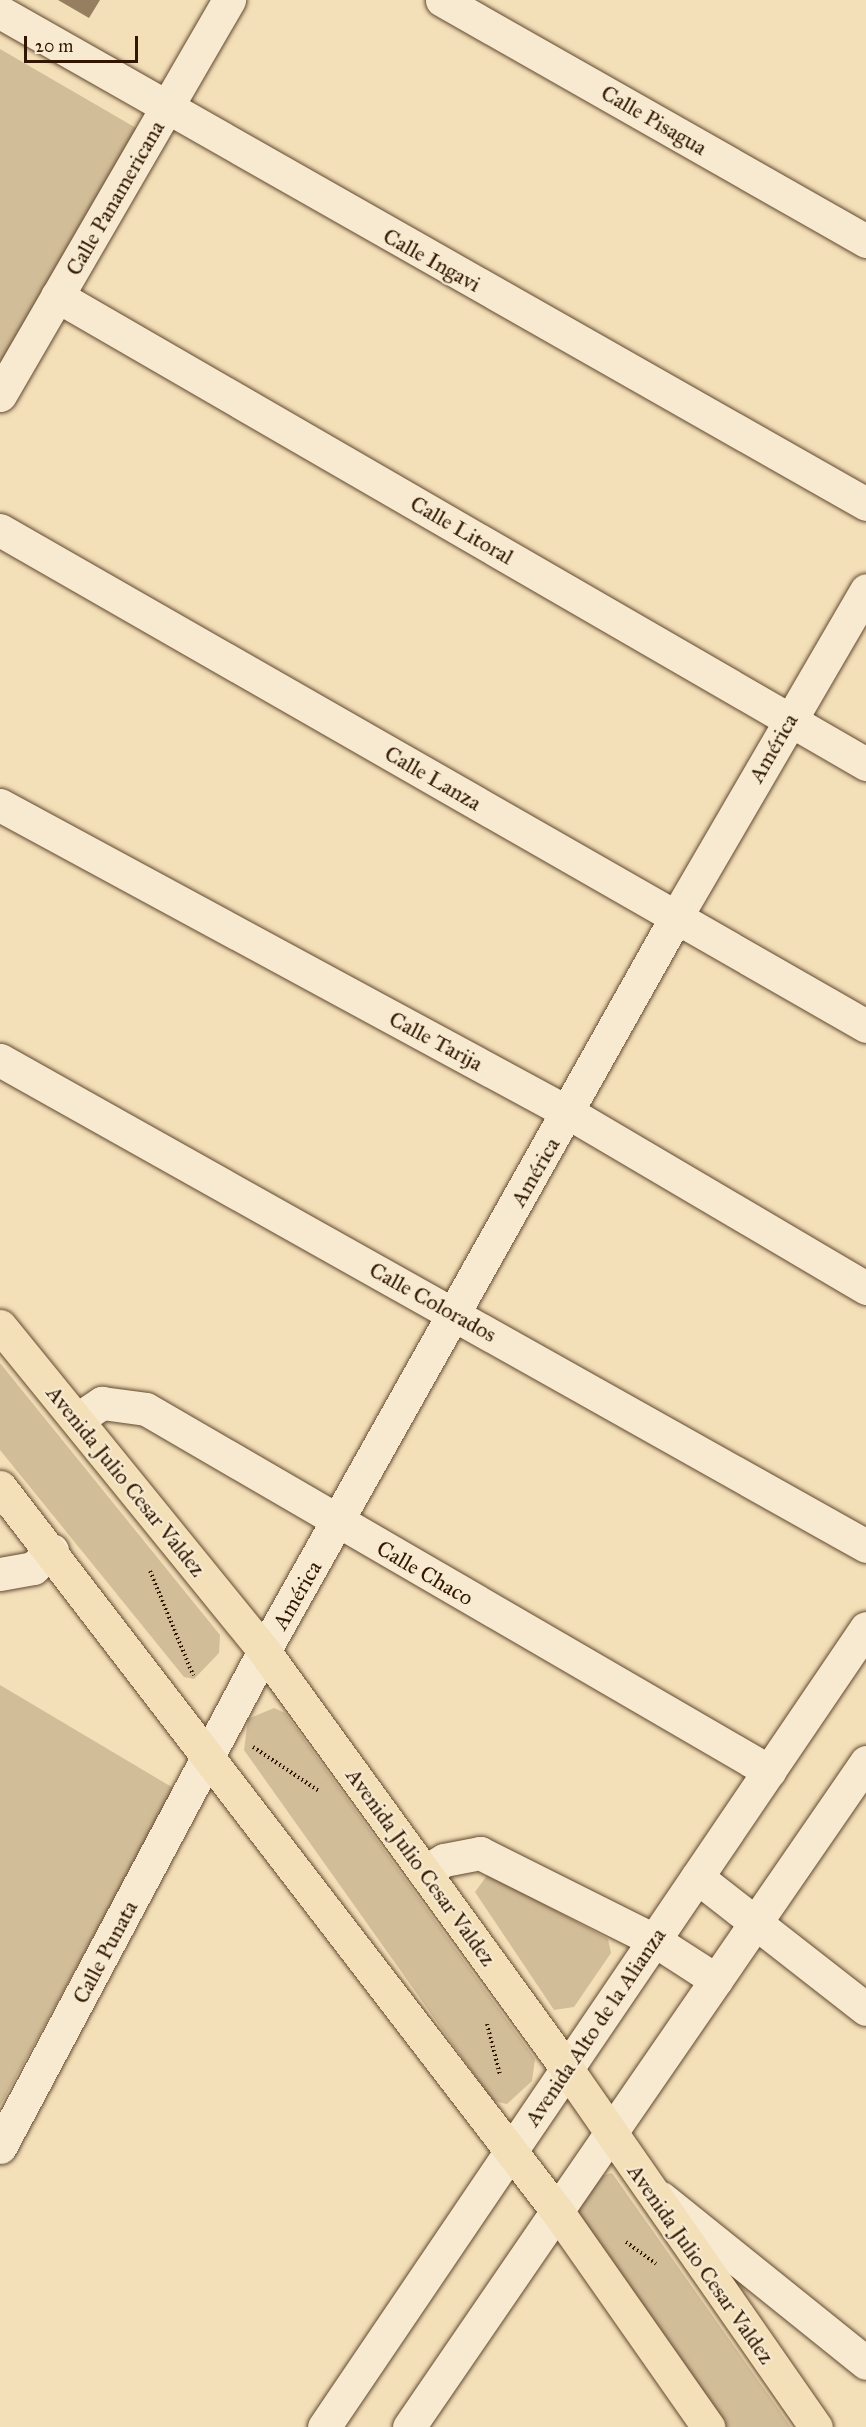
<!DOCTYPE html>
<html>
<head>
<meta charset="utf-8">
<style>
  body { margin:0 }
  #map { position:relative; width:866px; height:2427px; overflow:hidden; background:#f3dfb8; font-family:"IM FELL Great Primer",serif }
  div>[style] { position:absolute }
  .green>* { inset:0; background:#d2bd99 }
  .building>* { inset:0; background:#967f60 }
  .path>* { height:4px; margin-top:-2px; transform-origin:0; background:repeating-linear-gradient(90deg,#311701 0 1.5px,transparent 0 4.5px) }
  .roads { filter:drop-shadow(0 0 2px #62492f) drop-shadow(0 0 2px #62492f) }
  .street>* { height:33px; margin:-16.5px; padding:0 16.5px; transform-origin:16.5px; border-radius:16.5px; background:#f7ead1 }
  .secondary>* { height:33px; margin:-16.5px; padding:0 16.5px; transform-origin:16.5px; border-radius:16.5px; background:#f7ead1 }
  .primary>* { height:33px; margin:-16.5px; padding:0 16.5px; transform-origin:16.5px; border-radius:16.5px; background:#f3dfb8 }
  span { translate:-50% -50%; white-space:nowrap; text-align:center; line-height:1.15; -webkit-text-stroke:4.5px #f7ead1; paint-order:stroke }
  .street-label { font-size:22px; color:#311701 }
  .scale { position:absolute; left:24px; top:36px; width:114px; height:27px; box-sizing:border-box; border:3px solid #311701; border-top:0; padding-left:8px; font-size:18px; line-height:21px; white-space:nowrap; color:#311701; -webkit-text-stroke:4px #f7ead1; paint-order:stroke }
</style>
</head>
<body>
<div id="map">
  <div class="green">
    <div style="clip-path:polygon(0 49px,143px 132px,0 380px)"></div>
    <div style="clip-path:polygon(0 1363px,220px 1635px,219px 1653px,194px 1679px,184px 1677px,0 1450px)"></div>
    <div style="clip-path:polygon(0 1685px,175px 1789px,0 2106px)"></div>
    <div style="clip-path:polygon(274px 1708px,285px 1713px,535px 2059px,532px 2081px,507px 2104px,493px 2101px,244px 1750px,248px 1719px)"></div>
    <div style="clip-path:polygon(488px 1874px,608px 1939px,611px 1953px,574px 2007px,554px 2010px,475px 1892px)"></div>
    <div style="clip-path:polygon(612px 2173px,791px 2427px,725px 2427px,580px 2222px,578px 2207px,595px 2177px)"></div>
  </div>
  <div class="building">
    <div style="clip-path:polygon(58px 0,100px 0,89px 18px)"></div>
  </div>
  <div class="path">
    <div style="left:150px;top:1571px;width:113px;rotate:67.5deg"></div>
    <div style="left:253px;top:1747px;width:79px;rotate:33.7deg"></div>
    <div style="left:487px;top:2024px;width:53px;rotate:75.7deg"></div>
    <div style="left:626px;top:2242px;width:37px;rotate:36deg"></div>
  </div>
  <div class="roads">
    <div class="street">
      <div style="left:442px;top:0;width:488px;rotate:29.6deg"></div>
      <div style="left:0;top:12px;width:996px;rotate:29.6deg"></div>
      <div style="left:57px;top:296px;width:935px;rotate:30.05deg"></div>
      <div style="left:0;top:395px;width:457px;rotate:-59.9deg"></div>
      <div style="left:0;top:530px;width:998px;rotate:29.8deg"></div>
      <div style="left:0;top:805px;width:647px;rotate:28.43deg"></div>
      <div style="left:569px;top:1113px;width:345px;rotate:30.5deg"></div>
      <div style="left:0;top:1060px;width:993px;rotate:29.3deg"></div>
      <div style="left:78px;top:1419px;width:29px;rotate:-34deg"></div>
      <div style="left:102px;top:1403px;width:44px;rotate:7.8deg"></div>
      <div style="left:146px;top:1409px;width:721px;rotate:30.16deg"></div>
      <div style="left:0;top:1574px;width:34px;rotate:-10deg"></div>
      <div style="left:33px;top:1568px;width:26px;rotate:-43deg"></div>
      <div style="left:424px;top:1872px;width:23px;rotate:-31deg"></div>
      <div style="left:444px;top:1860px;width:37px;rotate:-11deg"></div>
      <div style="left:480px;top:1853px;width:195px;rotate:26.6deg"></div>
      <div style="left:654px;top:1940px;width:74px;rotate:32.8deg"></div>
      <div style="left:697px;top:1877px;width:214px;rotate:38deg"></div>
      <div style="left:0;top:2147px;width:562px;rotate:-61.98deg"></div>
      <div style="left:264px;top:1651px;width:842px;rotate:-60.69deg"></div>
      <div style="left:676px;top:917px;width:378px;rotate:-59.8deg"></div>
      <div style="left:661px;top:2198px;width:263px;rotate:38.8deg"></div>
      <div style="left:324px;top:2427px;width:333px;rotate:-55.9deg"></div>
      <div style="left:409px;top:2427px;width:262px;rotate:-55.6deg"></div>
    </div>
    <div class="secondary">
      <div style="left:511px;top:2151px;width:632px;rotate:-55.83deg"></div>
      <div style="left:557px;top:2211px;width:545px;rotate:-55.46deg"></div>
    </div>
    <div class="primary">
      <div style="left:0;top:1326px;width:419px;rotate:50.9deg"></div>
      <div style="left:264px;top:1651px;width:516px;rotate:54.06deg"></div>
      <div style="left:567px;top:2069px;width:436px;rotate:55.2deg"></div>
      <div style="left:0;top:1487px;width:913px;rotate:52.43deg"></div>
      <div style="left:557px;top:2211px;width:264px;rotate:55deg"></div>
    </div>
  </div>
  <div class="street-label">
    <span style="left:654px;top:120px;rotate:30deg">Calle Pisagua</span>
    <span style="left:115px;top:198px;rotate:-60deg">Calle Panamericana</span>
    <span style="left:432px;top:260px;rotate:29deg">Calle Ingavi</span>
    <span style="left:462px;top:530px;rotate:30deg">Calle Litoral</span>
    <span style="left:773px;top:748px;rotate:-60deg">América</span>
    <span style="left:433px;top:778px;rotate:30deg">Calle Lanza</span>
    <span style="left:436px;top:1041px;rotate:28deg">Calle Tarija</span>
    <span style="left:535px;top:1172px;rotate:-60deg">América</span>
    <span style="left:433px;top:1302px;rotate:29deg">Calle Colorados</span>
    <span style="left:126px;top:1481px;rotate:51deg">Avenida Julio Cesar Valdez</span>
    <span style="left:425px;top:1573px;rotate:30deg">Calle Chaco</span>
    <span style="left:297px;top:1595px;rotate:-60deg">América</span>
    <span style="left:421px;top:1867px;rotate:54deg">Avenida Julio Cesar Valdez</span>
    <span style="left:105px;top:1952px;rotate:-62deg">Calle Punata</span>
    <span style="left:595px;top:2027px;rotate:-56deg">Avenida Alto de la Alianza</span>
    <span style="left:701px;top:2264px;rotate:55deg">Avenida Julio Cesar Valdez</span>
  </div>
  <div class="scale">20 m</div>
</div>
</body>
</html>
